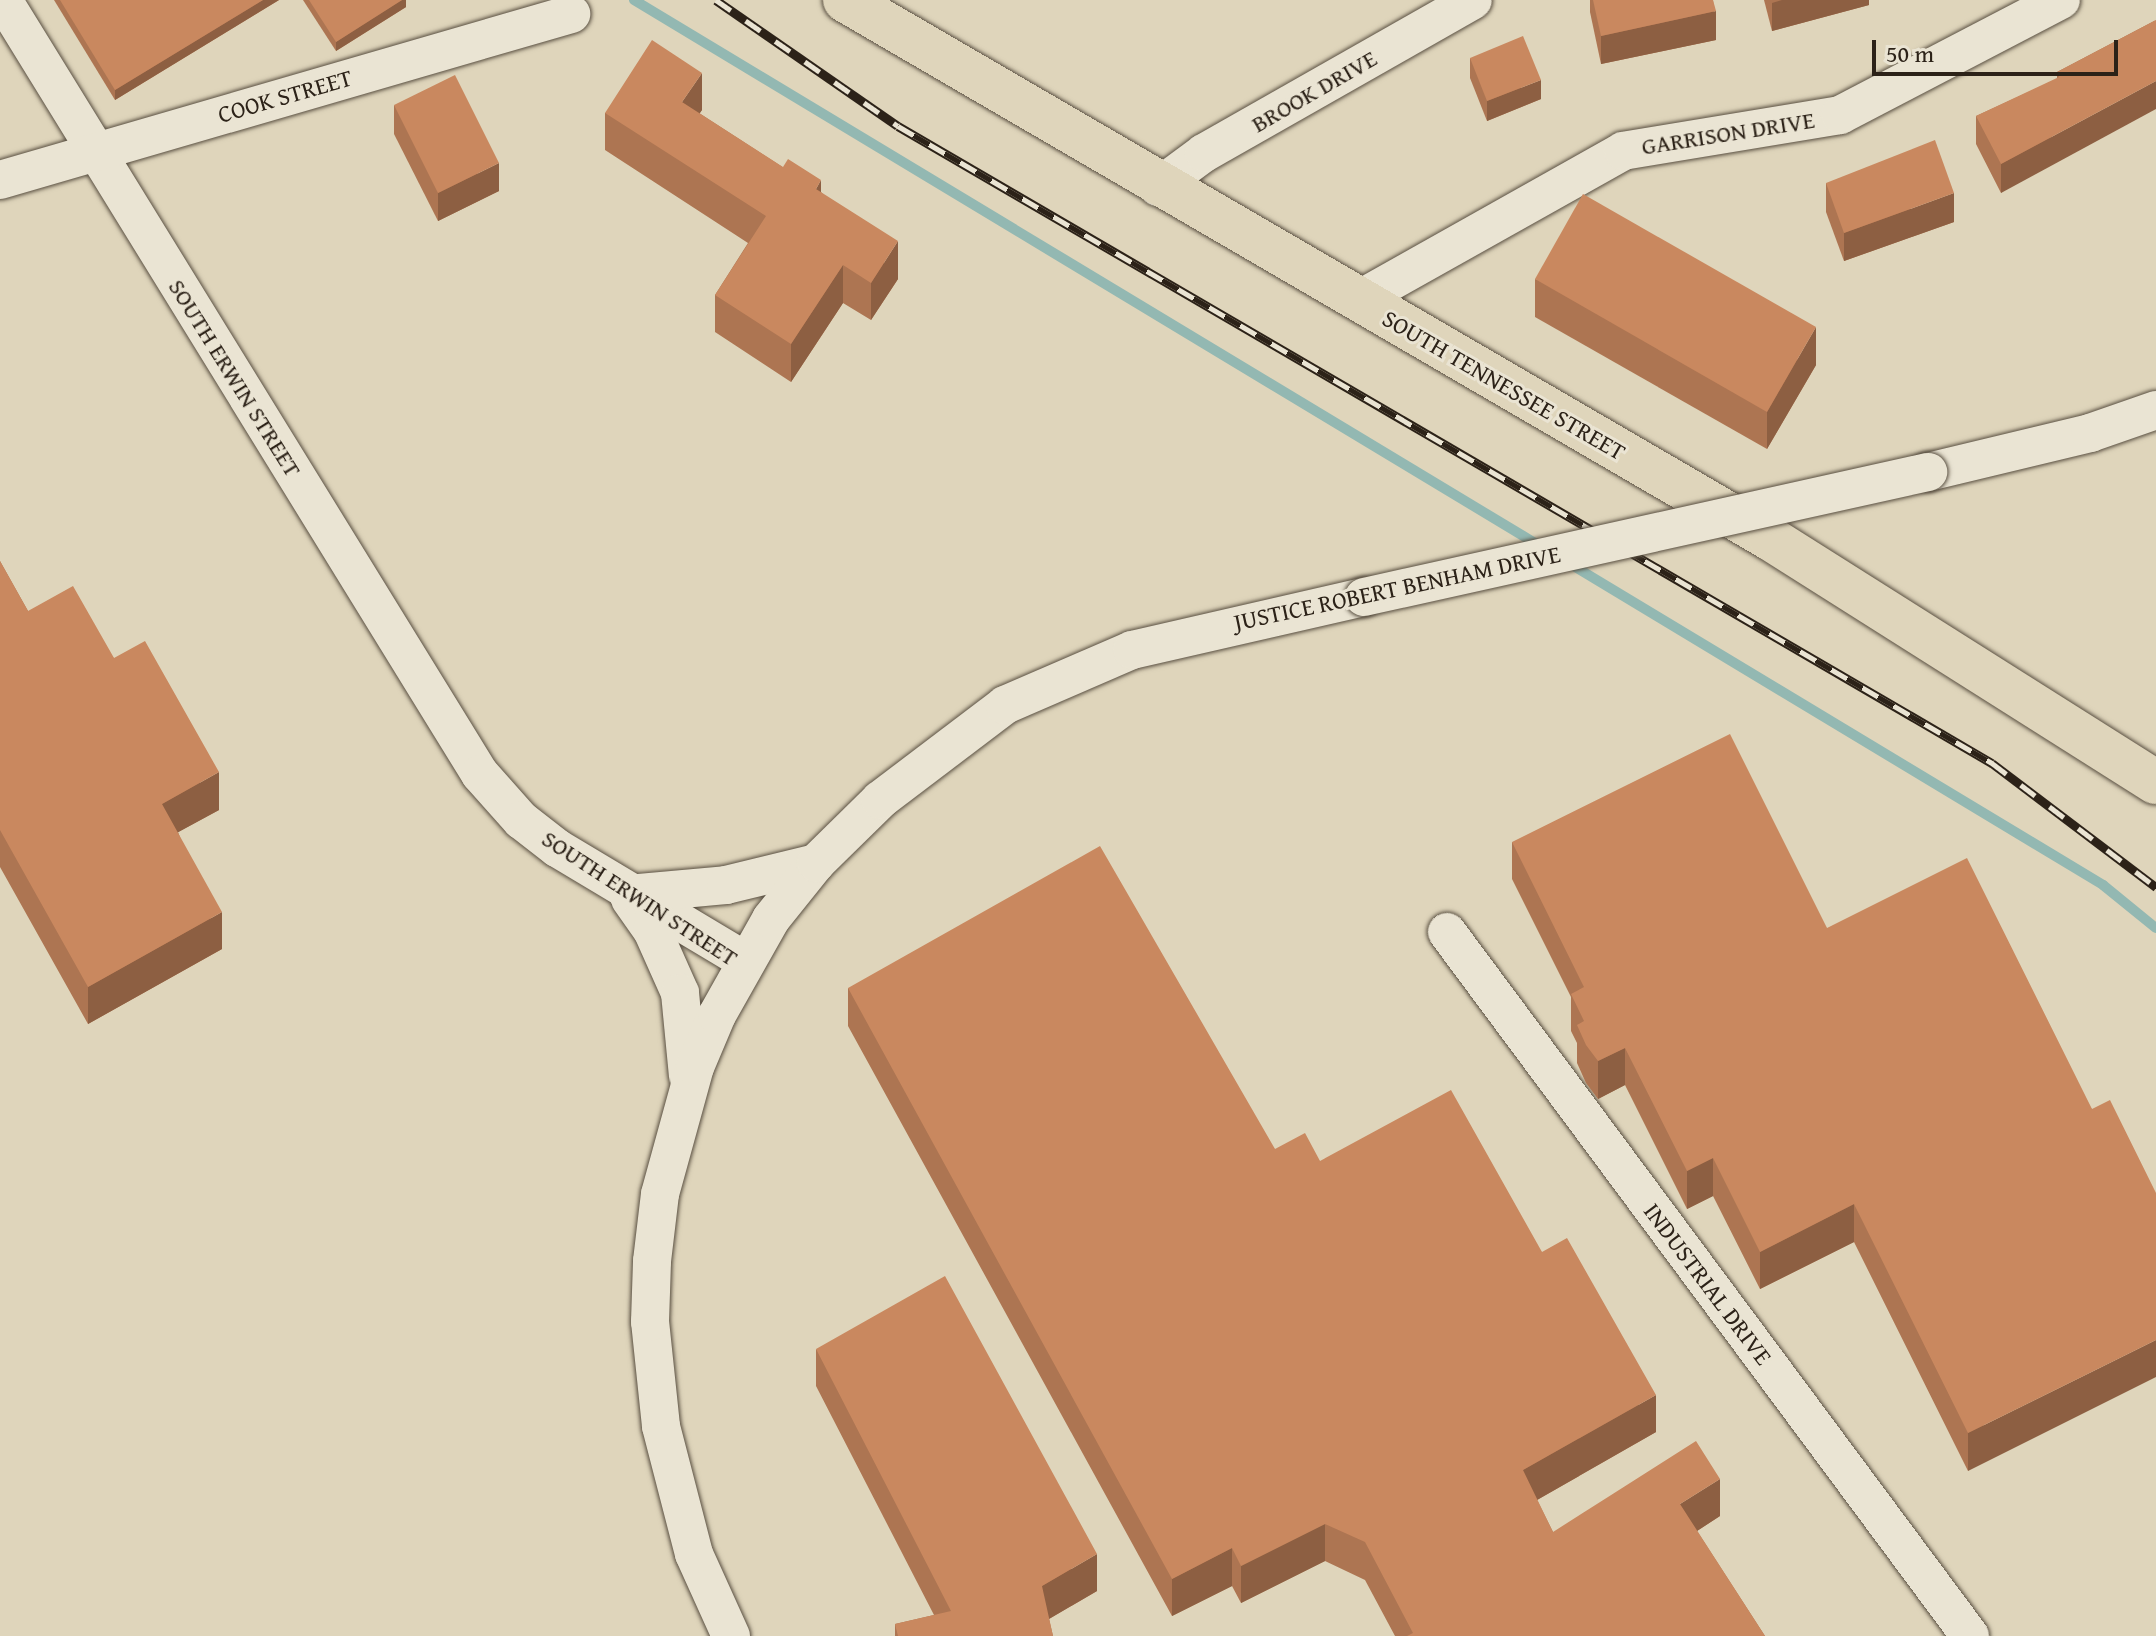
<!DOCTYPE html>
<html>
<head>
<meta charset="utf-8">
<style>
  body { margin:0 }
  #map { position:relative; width:2156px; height:1636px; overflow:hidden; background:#dfd5bb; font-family:"Gentium Book Plus",serif }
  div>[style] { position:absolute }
  .stream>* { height:10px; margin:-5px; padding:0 5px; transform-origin:5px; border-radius:5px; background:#93b8b2 }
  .roads { filter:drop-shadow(0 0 2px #594f41) drop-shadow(0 0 2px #594f41) }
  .minor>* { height:38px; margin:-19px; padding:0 19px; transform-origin:19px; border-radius:19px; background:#eae4d3 }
  .major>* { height:44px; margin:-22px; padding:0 22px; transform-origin:22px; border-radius:22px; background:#dfd5bb }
  .rail>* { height:9px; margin-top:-4.5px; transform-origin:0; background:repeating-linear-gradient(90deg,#eae4d3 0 18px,#2c2218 0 36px); box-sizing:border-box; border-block:2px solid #2c2218 }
  .bridges { filter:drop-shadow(0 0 2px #594f41) drop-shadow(0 0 2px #594f41) }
  .minor-bridge>* { height:38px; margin:-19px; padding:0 19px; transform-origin:19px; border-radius:19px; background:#eae4d3 }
  .wall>* { inset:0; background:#ad7552 }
  .shaded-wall>* { inset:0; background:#8d5f42 }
  .building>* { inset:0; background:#c9885f }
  span { translate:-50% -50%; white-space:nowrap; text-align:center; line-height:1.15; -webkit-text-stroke:6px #eae4d3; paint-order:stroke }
  .street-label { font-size:24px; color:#2c2218 }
  .scale { position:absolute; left:1872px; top:40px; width:246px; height:36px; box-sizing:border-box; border:4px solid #2c2218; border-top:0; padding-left:10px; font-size:24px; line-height:28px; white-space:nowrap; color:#2c2218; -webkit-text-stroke:6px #eae4d3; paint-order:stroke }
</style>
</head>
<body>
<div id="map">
  <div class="stream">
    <div style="left:634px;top:0;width:1058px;rotate:31.08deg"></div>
    <div style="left:1567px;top:562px;width:626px;rotate:31.07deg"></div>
    <div style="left:2103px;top:885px;width:68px;rotate:39.1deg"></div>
  </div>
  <div class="roads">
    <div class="minor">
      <div style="left:3px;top:0;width:909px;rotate:58.36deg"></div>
      <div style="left:480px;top:774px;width:62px;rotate:48.3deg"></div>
      <div style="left:521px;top:820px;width:46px;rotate:37.9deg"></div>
      <div style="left:557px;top:848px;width:220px;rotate:30.9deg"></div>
      <div style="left:0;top:180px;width:595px;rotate:-16.21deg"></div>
      <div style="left:1158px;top:187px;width:57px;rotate:-36.5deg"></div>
      <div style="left:1204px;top:153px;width:309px;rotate:-29.6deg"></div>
      <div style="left:1358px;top:300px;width:304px;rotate:-29.3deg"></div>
      <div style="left:1623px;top:151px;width:220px;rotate:-9.4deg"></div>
      <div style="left:1840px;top:115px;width:249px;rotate:-27.5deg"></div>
      <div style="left:1928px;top:472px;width:167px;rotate:-13.5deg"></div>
      <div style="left:2090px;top:433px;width:70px;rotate:-19.2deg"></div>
      <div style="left:628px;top:894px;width:98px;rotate:-5.2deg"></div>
      <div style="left:726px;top:885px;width:93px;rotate:-13.7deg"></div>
      <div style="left:630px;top:899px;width:38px;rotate:55deg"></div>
      <div style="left:652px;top:930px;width:69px;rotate:66deg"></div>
      <div style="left:680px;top:993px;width:83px;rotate:84.5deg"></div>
      <div style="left:1447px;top:932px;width:877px;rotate:53.39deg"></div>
      <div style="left:731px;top:1636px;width:90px;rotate:-114.3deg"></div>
      <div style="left:694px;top:1554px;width:132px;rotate:-104.5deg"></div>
      <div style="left:661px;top:1426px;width:105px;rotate:-96deg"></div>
      <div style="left:650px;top:1322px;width:61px;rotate:-88.1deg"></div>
      <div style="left:652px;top:1261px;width:67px;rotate:-83.2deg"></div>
      <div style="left:660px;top:1194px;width:132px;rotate:-74.6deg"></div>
      <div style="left:695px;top:1067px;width:56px;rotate:-67.1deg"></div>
      <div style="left:717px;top:1015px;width:110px;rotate:-60.6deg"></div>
      <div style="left:771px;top:919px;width:72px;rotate:-51.2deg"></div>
      <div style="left:816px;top:863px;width:90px;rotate:-44.5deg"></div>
      <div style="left:880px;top:800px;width:157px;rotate:-37.2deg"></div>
      <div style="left:1005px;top:705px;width:138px;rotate:-23.4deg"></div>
      <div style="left:1132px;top:650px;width:238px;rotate:-12.9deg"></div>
    </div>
    <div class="major">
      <div style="left:845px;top:0;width:1071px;rotate:30.2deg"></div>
      <div style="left:1771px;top:539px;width:455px;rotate:32.3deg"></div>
    </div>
  </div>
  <div class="rail">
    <div style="left:716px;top:0;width:221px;rotate:34.7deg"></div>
    <div style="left:898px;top:126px;width:1266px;rotate:30.21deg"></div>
    <div style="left:1992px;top:763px;width:206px;rotate:37.1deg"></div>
  </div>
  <div class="bridges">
    <div class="minor-bridge">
      <div style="left:1364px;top:597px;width:578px;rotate:-12.5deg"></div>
    </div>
  </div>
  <div class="wall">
    <div style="clip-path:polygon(54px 0,279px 0,115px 100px)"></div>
    <div style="clip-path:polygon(303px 0,406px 0,406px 7px,336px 51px)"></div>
    <div style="clip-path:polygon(1590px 0,1713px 0,1716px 40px,1601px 64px,1590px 12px)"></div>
    <div style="clip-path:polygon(1764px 0,1869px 0,1869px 5px,1772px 31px)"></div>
    <div style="clip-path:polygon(2156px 20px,2001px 193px,1976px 144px,1976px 116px,2057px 79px,2057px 72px)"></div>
    <div style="clip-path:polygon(1470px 58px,1541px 99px,1487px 121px,1470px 78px)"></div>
    <div style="clip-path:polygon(394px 105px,499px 191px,438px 221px,394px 134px)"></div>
    <div style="clip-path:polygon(702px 110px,699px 113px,821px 192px,898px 279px,871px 320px,843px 303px,791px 382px,715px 332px,715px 295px,748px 243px,605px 150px,605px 113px)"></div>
    <div style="clip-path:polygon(1826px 183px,1954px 222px,1844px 261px,1826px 212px)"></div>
    <div style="clip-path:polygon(1535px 279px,1816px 365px,1767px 449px,1535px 317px)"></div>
    <div style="clip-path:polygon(0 561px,28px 611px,114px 658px,219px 810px,178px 832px,222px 949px,88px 1024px,0 867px)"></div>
    <div style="clip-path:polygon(1512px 842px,1827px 928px,2092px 1109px,1968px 1471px,1854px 1242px,1760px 1289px,1713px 1196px,1687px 1209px,1625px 1085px,1598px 1099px,1586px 1083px,1577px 1063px,1577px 1043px,1571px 1031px,1571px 997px,1512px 879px)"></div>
    <div style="clip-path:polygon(848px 988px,1275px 1149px,1320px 1161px,1542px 1252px,1656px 1432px,1537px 1500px,1553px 1532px,1720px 1516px,1697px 1531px,1765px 1636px,1395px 1636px,1365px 1580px,1325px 1561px,1241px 1603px,1232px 1586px,1172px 1616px,848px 1026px)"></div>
    <div style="clip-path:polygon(816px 1349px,1097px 1591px,1049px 1619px,1053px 1636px,895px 1636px,895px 1624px,934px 1615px,816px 1386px)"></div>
  </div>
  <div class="shaded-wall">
    <div style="clip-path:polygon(263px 0,279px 0,115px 100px,115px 90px)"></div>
    <div style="clip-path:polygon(402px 0,406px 0,406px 7px,336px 51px,336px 42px)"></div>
    <div style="clip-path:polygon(1782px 0,1869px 0,1869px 5px,1772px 31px,1772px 3px)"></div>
    <div style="clip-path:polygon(1716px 11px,1716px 40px,1601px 64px,1601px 36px)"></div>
    <div style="clip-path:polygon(702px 73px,702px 110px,682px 140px,682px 102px)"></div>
    <div style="clip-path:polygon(1541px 80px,1541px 99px,1487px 121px,1487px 101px)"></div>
    <div style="clip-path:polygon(2156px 81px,2156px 109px,2001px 193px,2001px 164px)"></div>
    <div style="clip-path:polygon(499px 163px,499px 191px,438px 221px,438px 193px)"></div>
    <div style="clip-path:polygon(821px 180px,821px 218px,816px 189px)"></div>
    <div style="clip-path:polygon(1954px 193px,1954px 222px,1844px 261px,1844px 233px)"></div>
    <div style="clip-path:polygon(898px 241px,898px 279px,871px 320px,871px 283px)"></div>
    <div style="clip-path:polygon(843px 265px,843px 303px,791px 382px,791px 344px)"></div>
    <div style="clip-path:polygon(1816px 327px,1816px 365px,1767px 449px,1767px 412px)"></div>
    <div style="clip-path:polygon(219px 772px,219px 810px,162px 841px,162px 804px)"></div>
    <div style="clip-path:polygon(222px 912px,222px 949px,88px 1024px,88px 987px)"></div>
    <div style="clip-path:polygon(1625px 1048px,1625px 1085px,1598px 1099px,1598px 1061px)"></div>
    <div style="clip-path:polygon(1713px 1158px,1713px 1196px,1687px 1209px,1687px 1171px)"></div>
    <div style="clip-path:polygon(1854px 1204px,1854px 1242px,1760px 1289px,1760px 1252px)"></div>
    <div style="clip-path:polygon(2156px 1340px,2156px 1377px,1968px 1471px,1968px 1433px)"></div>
    <div style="clip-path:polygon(1656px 1395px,1656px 1432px,1523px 1508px,1523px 1470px)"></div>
    <div style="clip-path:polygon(1720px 1479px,1720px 1516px,1680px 1542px,1680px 1504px)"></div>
    <div style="clip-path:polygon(1325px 1524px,1325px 1561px,1241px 1603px,1241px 1566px)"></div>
    <div style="clip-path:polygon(1232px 1548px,1232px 1586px,1172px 1616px,1172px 1579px)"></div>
    <div style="clip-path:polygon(1097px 1554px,1097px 1591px,1042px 1623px,1042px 1586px)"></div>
  </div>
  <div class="building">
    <div style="clip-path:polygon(60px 0,263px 0,115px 90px)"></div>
    <div style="clip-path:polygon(309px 0,402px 0,336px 42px)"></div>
    <div style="clip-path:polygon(1593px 0,1713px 0,1716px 11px,1601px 36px)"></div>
    <div style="clip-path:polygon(2156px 20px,2156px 81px,2001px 164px,1976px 116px,2059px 77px,2057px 72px)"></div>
    <div style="clip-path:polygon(1523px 36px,1541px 80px,1487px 101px,1470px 58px)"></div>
    <div style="clip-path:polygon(652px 40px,702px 73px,682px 102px,783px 167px,788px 159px,821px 180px,816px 189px,898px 241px,871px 283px,843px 265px,791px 344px,715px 295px,766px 216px,605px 113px)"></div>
    <div style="clip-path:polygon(455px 75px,499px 163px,438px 193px,394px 105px)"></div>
    <div style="clip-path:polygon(1935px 140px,1954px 193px,1844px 233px,1826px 183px)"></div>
    <div style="clip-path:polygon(1583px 194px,1816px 327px,1767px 412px,1535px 279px)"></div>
    <div style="clip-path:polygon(0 561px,28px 611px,73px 586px,114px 658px,145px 641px,219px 772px,162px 804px,222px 912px,88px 987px,0 830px)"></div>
    <div style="clip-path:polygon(1730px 734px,1827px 928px,1967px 858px,2092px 1109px,2110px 1100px,2156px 1193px,2156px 1340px,1968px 1433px,1854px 1204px,1760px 1252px,1713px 1158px,1687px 1171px,1625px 1048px,1598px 1061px,1586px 1045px,1577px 1025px,1584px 1021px,1571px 994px,1584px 987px,1512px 842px)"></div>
    <div style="clip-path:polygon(1100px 846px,1275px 1149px,1305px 1133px,1320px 1161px,1451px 1090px,1542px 1252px,1567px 1238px,1656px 1395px,1523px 1470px,1553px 1532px,1696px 1441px,1720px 1479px,1680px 1504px,1765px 1636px,1407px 1636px,1413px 1633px,1365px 1542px,1325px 1524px,1241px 1566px,1232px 1548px,1172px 1579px,848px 988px)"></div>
    <div style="clip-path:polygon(945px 1276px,1097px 1554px,1042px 1586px,1053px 1636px,898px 1636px,895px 1624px,951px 1611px,816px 1349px)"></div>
  </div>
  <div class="street-label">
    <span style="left:1314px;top:91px;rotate:-30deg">BROOK DRIVE</span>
    <span style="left:285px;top:96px;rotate:-16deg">COOK STREET</span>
    <span style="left:1728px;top:133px;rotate:-9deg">GARRISON DRIVE</span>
    <span style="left:235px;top:378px;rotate:58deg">SOUTH ERWIN STREET</span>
    <span style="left:1504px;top:385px;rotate:30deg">SOUTH TENNESSEE STREET</span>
    <span style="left:1397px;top:588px;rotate:-12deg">JUSTICE ROBERT BENHAM DRIVE</span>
    <span style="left:640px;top:898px;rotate:33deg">SOUTH ERWIN STREET</span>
    <span style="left:1708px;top:1284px;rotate:53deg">INDUSTRIAL DRIVE</span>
  </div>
  <div class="scale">50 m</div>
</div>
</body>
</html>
